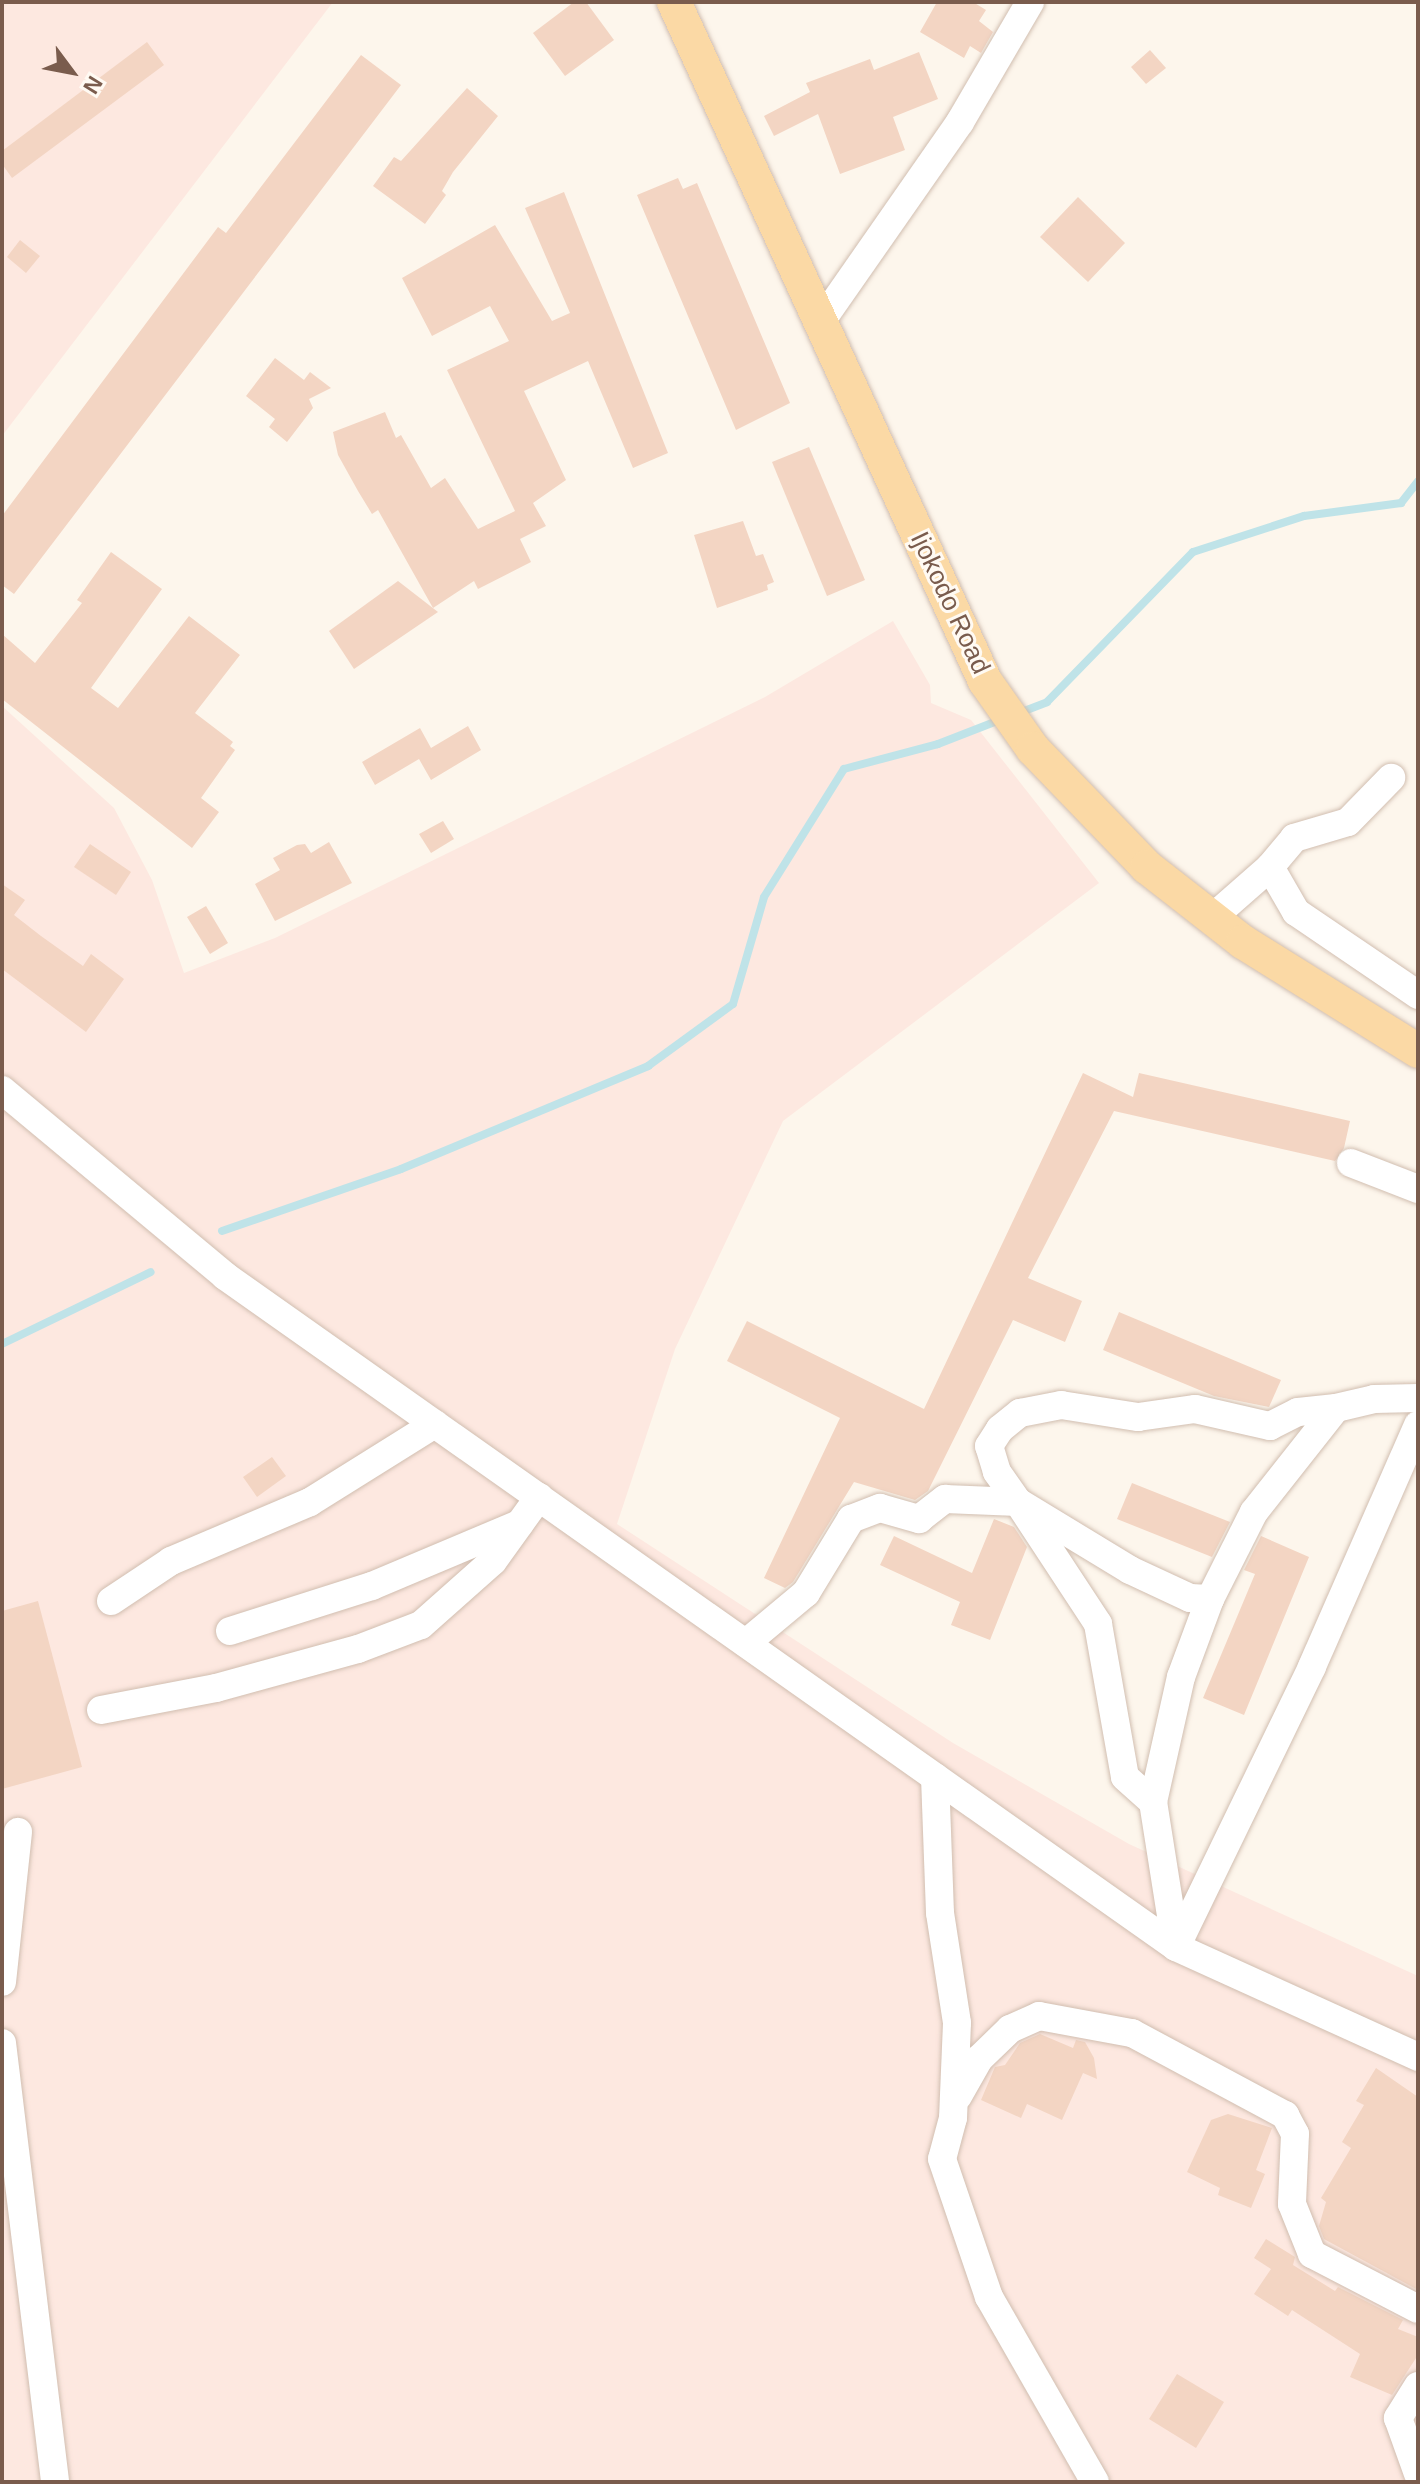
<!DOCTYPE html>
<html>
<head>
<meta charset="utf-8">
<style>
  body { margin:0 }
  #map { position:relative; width:1420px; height:2484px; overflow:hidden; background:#fdf6ec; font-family:Arial,sans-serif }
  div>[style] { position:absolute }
  .commercial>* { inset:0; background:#fde8e0 }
  .stream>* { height:8px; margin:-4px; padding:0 4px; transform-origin:4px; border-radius:4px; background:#bfe3e8 }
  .building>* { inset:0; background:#f3d5c3 }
  .roads { filter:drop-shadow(0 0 2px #d1beb0) drop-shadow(0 0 2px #d1beb0) }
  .minor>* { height:28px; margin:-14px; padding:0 14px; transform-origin:14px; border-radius:14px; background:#fff }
  .major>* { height:34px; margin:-17px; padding:0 17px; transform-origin:17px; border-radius:17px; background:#fbd9a5 }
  span { translate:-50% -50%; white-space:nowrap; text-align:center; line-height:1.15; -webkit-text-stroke:6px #fffaf3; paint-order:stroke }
  .street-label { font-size:26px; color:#7a5c4d }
  .frame { position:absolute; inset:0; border:4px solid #7a5c4d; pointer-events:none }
  .north { position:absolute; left:32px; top:32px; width:80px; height:80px; -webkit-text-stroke:6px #fffaf3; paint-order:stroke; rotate:122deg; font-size:22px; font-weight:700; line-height:32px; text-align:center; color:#7a5c4d }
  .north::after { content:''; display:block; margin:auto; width:28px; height:36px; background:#7a5c4d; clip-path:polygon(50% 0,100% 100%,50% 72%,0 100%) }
</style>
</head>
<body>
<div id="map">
  <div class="commercial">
    <div style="clip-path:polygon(2px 2px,333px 2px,2px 436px)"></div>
    <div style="clip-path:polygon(893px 621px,930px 685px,931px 703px,971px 720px,1099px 883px,783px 1121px,675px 1349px,617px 1524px,953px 1743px,1129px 1844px,1418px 1976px,1418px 2482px,2px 2482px,2px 706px,114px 808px,152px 880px,184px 973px,275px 938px,765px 697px)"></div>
  </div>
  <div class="stream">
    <div style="left:1019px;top:713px;width:30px;rotate:-21deg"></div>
    <div style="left:1047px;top:702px;width:209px;rotate:-45.8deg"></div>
    <div style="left:1193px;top:552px;width:117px;rotate:-18deg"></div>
    <div style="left:1304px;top:516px;width:98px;rotate:-7.6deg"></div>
    <div style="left:1401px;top:503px;width:28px;rotate:-52deg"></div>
    <div style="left:222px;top:1231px;width:189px;rotate:-19.1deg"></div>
    <div style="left:401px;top:1169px;width:268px;rotate:-22.6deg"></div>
    <div style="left:648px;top:1066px;width:105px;rotate:-36.1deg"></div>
    <div style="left:733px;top:1004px;width:111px;rotate:-73.8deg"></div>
    <div style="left:764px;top:897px;width:151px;rotate:-58deg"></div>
    <div style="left:844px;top:769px;width:97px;rotate:-14.9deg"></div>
    <div style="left:938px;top:744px;width:69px;rotate:-21.3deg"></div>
    <div style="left:2px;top:1344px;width:165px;rotate:-25.8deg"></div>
  </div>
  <div class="building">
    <div style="clip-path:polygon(574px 2px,586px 2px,614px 40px,565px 76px,533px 33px)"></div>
    <div style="clip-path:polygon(937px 2px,973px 2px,986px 10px,979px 21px,993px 32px,981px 53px,970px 46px,964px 58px,920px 32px)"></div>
    <div style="clip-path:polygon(147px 42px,164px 65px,12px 178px,2px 164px,2px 151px)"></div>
    <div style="clip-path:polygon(1150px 50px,1166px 68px,1146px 84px,1131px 67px)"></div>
    <div style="clip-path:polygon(919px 52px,938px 99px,893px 117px,905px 150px,840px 174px,818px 114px,774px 136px,764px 116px,810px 92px,806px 83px,870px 59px,874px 70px)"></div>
    <div style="clip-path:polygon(361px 55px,401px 85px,14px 594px,2px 585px,2px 516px,218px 227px,226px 233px)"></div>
    <div style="clip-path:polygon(467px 88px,498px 116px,453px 172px,442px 191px,446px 195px,425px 224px,373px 186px,394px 157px,401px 161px)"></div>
    <div style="clip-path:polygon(678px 178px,683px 189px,697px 183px,790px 403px,736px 430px,637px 195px)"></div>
    <div style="clip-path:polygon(564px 192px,668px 453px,633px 468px,588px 361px,524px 391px,566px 480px,533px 503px,546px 526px,520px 539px,531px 562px,478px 589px,474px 581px,433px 608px,378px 510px,372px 514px,358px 491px,338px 455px,333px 432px,385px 412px,396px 438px,401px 435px,431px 488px,445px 478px,478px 529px,515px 511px,447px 370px,509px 341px,490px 306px,432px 336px,402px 278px,495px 225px,552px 321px,570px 313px,525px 208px)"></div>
    <div style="clip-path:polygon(1078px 197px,1125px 243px,1088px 282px,1040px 237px)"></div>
    <div style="clip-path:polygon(20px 240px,40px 256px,26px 273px,7px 257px)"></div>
    <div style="clip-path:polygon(275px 358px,304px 380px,310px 372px,331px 388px,309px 399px,313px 408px,287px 442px,269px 427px,275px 419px,246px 396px)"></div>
    <div style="clip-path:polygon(809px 447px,865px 580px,827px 596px,772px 462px)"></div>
    <div style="clip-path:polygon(743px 521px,756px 556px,763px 554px,774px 582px,767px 585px,768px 590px,717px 608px,694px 535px)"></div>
    <div style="clip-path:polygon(111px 552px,162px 589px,91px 688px,118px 708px,189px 616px,240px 655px,195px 713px,233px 742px,230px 746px,235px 750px,201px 798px,219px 812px,192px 848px,2px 699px,2px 634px,35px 663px,82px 603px,77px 600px)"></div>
    <div style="clip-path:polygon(398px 581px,438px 612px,354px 669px,329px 631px)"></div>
    <div style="clip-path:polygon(468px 726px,481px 750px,431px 780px,419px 759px,375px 785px,362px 762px,420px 728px,431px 748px)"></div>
    <div style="clip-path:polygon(443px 821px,454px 839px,431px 853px,419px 834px)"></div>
    <div style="clip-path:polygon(329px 842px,352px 883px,275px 921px,255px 884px,280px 870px,273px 858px,297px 845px,305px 844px,311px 853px)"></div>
    <div style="clip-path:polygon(90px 844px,131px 872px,116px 895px,74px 867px)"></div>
    <div style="clip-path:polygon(2px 884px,25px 900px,14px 915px,41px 936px,83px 966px,91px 954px,124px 979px,86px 1032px,2px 969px)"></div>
    <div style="clip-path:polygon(206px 906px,228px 943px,210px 954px,187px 917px)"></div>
    <div style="clip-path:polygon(1083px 1073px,1133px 1097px,1139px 1073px,1350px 1121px,1344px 1148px,1335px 1161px,1114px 1111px,1028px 1278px,1082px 1301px,1065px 1342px,1013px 1320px,928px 1491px,915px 1500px,854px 1482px,793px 1582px,785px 1588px,764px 1578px,840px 1418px,727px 1361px,747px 1321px,924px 1409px)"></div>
    <div style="clip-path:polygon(1119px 1312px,1281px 1380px,1269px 1407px,1214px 1396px,1103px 1350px)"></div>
    <div style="clip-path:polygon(272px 1457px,286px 1476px,257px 1497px,243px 1477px)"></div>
    <div style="clip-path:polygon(1132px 1483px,1230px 1522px,1212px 1557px,1117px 1519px)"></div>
    <div style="clip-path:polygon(994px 1519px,1014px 1527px,1027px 1547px,990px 1640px,951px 1625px,960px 1602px,880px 1565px,894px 1536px,972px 1573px)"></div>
    <div style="clip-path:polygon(1261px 1536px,1309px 1557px,1244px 1715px,1203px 1698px,1255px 1574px,1244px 1570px)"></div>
    <div style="clip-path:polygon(38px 1601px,82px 1767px,2px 1789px,2px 1611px)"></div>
    <div style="clip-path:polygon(1040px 2034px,1073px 2048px,1076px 2040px,1085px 2042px,1094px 2058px,1097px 2079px,1083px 2073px,1062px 2120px,1027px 2104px,1021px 2118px,981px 2100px,995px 2067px,1005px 2065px,1020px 2043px)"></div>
    <div style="clip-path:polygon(1376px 2068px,1418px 2097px,1418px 2290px,1324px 2239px,1319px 2226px,1326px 2202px,1321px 2198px,1351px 2148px,1342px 2142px,1364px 2105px,1356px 2101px)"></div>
    <div style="clip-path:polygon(1228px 2114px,1272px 2128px,1256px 2170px,1265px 2174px,1251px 2208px,1218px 2195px,1220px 2188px,1187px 2172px,1211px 2120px)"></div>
    <div style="clip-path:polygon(1266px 2239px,1295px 2257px,1293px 2265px,1335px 2291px,1338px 2287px,1403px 2320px,1398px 2329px,1418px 2337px,1418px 2355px,1392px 2395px,1350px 2377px,1360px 2354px,1292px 2310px,1288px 2316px,1254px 2294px,1271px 2269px,1254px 2258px)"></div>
    <div style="clip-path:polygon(1177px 2374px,1224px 2402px,1196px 2448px,1149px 2419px)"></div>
  </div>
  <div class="roads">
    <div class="minor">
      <div style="left:822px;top:320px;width:241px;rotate:-55.1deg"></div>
      <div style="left:960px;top:122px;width:139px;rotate:-59.7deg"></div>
      <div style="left:1270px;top:867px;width:38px;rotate:-50deg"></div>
      <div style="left:1294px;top:838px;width:56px;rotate:-16.5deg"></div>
      <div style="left:1348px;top:822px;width:62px;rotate:-45.7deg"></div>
      <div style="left:1212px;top:918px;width:77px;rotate:-41.3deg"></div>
      <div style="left:1270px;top:867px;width:52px;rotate:60deg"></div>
      <div style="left:1296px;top:912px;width:148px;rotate:34.2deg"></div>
      <div style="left:2px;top:1090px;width:290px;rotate:39.8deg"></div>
      <div style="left:225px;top:1276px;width:1164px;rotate:35.21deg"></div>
      <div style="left:1351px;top:1163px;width:72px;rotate:21.2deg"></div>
      <div style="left:1418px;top:1425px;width:264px;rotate:113.7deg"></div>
      <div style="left:1312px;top:1667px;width:311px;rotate:115.9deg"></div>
      <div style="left:1176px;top:1947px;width:266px;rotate:24.4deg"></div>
      <div style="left:1210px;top:1599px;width:20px;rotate:-177deg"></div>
      <div style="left:1190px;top:1598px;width:66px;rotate:-155deg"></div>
      <div style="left:1130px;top:1570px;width:131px;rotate:-148.7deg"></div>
      <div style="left:1018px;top:1502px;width:37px;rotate:-125deg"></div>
      <div style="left:997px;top:1472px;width:27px;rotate:-107deg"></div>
      <div style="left:989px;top:1446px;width:20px;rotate:-57deg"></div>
      <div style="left:1000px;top:1429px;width:26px;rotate:-39deg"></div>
      <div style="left:1020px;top:1413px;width:42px;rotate:-11deg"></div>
      <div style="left:1061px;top:1405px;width:78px;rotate:8.9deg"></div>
      <div style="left:1138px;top:1417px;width:58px;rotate:-8deg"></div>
      <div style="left:1195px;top:1409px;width:77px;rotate:12.8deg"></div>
      <div style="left:1270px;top:1426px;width:31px;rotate:-27deg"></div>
      <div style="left:1298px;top:1412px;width:38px;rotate:-6deg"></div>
      <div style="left:111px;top:1601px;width:72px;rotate:-33.7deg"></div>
      <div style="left:171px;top:1561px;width:151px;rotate:-23deg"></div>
      <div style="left:310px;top:1502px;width:147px;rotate:-32deg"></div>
      <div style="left:230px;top:1631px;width:149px;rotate:-17.6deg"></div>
      <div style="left:372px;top:1586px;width:160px;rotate:-22.9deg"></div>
      <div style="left:746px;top:1643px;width:78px;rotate:-39.8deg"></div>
      <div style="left:806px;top:1593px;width:87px;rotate:-58.7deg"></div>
      <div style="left:851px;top:1519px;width:31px;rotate:-21deg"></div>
      <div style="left:880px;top:1508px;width:41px;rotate:15.8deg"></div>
      <div style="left:919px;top:1519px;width:33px;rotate:-38deg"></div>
      <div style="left:945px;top:1499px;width:73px;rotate:2.4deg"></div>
      <div style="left:1018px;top:1502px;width:146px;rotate:56.7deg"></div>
      <div style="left:1098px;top:1624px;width:155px;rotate:80deg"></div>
      <div style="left:1125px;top:1777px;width:38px;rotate:42deg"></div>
      <div style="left:101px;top:1710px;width:117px;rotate:-10.8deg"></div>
      <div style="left:216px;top:1688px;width:147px;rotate:-15.4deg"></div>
      <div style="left:358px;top:1649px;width:67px;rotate:-20.9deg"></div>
      <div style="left:421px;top:1625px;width:96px;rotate:-41.6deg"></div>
      <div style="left:493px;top:1561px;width:79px;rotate:-54.3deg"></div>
      <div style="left:935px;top:1777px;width:136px;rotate:87.9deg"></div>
      <div style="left:940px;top:1913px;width:111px;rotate:81.2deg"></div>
      <div style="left:957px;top:2023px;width:95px;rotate:92.4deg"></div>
      <div style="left:953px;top:2118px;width:42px;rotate:105deg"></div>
      <div style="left:942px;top:2159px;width:146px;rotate:71.2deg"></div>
      <div style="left:989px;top:2297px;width:213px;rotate:60.2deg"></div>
      <div style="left:1176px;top:1947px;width:147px;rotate:-99deg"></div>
      <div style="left:1153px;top:1802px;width:128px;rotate:-77.4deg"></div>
      <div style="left:1181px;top:1677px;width:83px;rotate:-69.6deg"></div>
      <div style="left:1210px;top:1599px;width:97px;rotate:-63.2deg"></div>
      <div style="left:1254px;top:1512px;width:132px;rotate:-51.7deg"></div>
      <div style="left:1336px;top:1408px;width:39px;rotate:-13deg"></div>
      <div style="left:1374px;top:1399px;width:44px;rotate:-1.3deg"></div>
      <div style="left:2px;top:1982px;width:151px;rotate:-83.9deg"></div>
      <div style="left:2px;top:2043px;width:442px;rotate:83.1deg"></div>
      <div style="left:958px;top:2096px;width:43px;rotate:-60.4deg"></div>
      <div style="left:979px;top:2059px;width:43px;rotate:-44.1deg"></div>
      <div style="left:1010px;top:2029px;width:32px;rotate:-24deg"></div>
      <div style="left:1039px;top:2016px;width:95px;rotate:10.4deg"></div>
      <div style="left:1132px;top:2033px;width:174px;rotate:28.2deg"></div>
      <div style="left:1285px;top:2115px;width:21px;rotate:62deg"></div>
      <div style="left:1295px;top:2134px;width:70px;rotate:92.5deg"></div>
      <div style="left:1292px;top:2204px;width:54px;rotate:68.2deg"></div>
      <div style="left:1312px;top:2254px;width:119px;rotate:27.4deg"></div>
      <div style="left:1418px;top:2386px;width:38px;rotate:122deg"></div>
      <div style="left:1398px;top:2418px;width:59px;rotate:70.3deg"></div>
    </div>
    <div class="major">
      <div style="left:674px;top:2px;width:747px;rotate:65.39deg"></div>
      <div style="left:985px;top:681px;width:83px;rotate:54.8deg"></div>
      <div style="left:1033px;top:749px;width:164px;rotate:46deg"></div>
      <div style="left:1147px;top:867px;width:122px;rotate:38deg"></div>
      <div style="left:1243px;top:942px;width:206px;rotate:31.9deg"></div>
    </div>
  </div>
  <div class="street-label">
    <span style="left:950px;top:603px;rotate:65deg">Ijokodo Road</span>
  </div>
  <div class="frame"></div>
  <div class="north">N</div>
</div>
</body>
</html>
